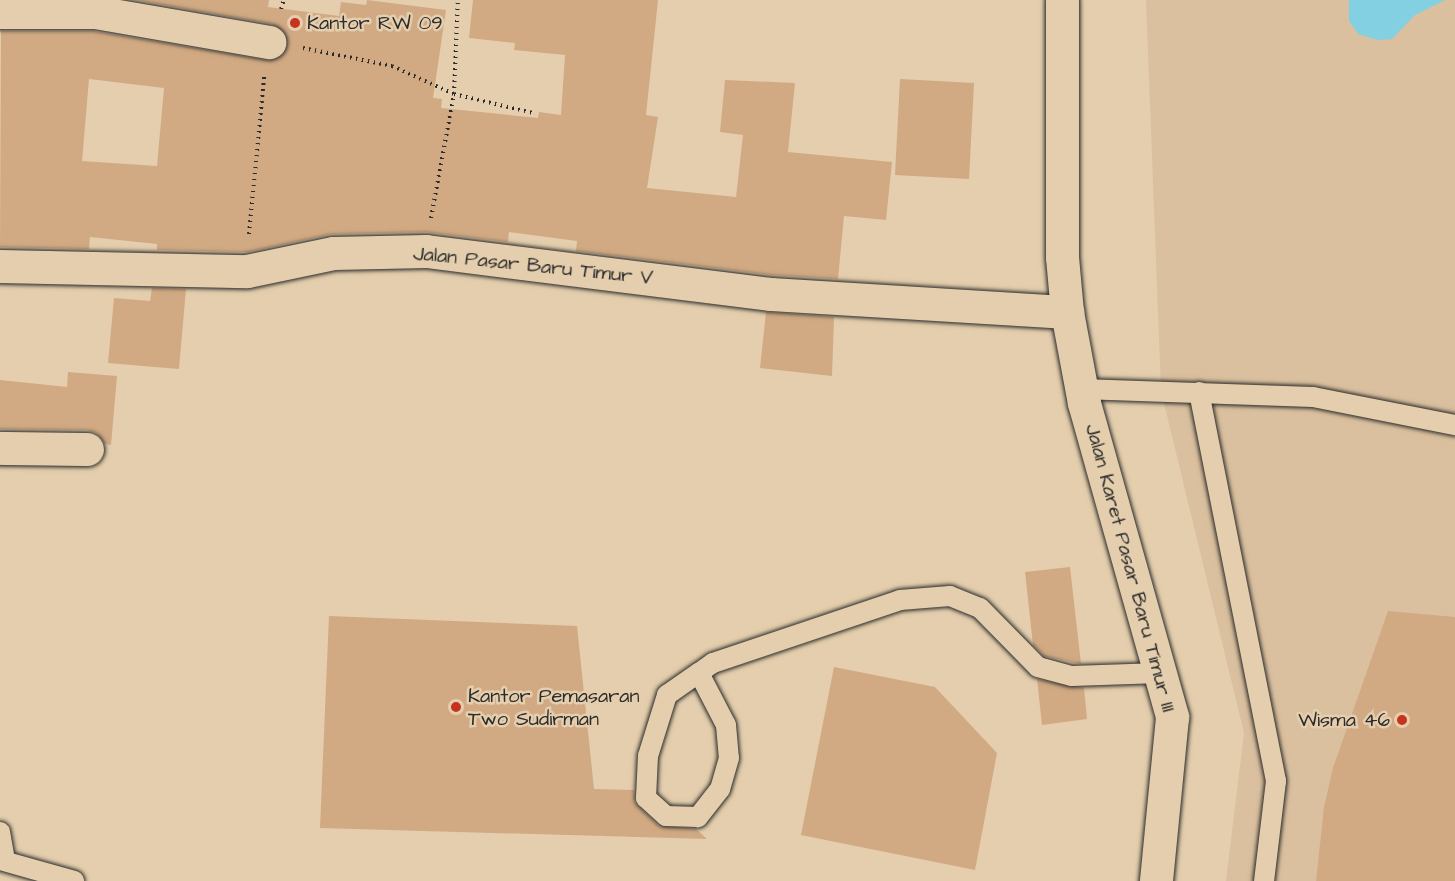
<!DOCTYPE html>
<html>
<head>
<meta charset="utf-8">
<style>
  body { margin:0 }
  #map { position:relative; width:1455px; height:881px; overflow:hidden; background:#e4cead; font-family:"Architects Daughter",sans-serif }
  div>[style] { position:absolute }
  .built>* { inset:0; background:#dac09e }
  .water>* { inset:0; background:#83d0e2 }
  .building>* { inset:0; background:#d1aa83 }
  .path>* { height:4px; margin-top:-2px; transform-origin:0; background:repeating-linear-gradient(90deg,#2b2b2b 0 1.5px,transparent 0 6px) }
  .roads { filter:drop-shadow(0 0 2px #2b2b2b) drop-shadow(0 0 2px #2b2b2b) }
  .lane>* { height:20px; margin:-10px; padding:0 10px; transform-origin:10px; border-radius:10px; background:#e4cead }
  .street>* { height:33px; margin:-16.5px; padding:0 16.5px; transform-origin:16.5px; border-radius:16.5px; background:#e4cead }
  .secondary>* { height:33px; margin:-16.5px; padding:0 16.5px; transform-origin:16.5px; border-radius:16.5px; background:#e4cead }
  .dots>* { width:16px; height:16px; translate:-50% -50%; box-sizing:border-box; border:3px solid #e4cead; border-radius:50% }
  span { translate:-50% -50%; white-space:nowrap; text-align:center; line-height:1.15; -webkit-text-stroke:5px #e4cead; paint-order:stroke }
  .poi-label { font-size:20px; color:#2b2b2b }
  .left { translate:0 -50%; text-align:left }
  .right { translate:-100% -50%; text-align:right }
  .street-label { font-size:20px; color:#2b2b2b }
</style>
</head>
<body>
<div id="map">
  <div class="built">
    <div style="clip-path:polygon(1146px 0,1455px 0,1455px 881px,1226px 881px,1244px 733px,1161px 391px)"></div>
  </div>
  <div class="water">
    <div style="clip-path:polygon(1349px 0,1445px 0,1415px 15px,1392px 39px,1378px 40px,1358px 34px,1349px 21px)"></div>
  </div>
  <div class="building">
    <div style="clip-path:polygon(evenodd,136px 0,269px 0,268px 7px,339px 16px,341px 2px,366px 5px,367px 0,446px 10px,433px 98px,442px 99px,441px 108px,538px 118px,539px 112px,561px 115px,565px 55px,514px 50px,515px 43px,469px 38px,473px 0,658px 0,646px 115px,658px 117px,647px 188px,736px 197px,743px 135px,720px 132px,725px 80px,795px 83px,788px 152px,892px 162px,886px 220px,844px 216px,838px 279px,773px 275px,576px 251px,577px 241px,509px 232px,508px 242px,426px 232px,332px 234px,247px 252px,157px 250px,157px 244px,90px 237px,89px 249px,0 247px,1px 31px,93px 31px,266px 60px,276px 59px,287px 46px,286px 35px,272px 24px,136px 0,89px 79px,164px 88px,157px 166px,82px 161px,89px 79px)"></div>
    <div style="clip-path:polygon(900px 79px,974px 83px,969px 179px,895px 175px)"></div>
    <div style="clip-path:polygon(152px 288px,186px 289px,179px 369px,108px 363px,114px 298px,150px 301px)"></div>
    <div style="clip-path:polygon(766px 312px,834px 317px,832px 376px,760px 368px)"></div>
    <div style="clip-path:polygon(68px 372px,117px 376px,111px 445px,105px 444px,97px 433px,87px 430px,0 429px,0 380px,67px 387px)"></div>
    <div style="clip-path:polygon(1070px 567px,1081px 664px,1044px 656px,1033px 645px,1025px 572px)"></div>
    <div style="clip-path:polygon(1388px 611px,1455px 617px,1455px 881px,1316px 881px,1324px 807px,1333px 768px)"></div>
    <div style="clip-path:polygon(329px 616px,577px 626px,594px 789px,634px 790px,635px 803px,658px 825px,696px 829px,707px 839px,320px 828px)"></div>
    <div style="clip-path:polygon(834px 667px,935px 687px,997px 753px,975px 870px,801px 835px)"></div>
    <div style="clip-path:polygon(1037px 679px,1084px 688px,1087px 719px,1042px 725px)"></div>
  </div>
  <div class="path">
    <div style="left:281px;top:9px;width:9px;rotate:-72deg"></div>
    <div style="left:303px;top:48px;width:91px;rotate:11.4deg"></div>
    <div style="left:392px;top:66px;width:68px;rotate:24.3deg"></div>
    <div style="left:454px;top:94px;width:81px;rotate:13.5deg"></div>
    <div style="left:431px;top:218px;width:126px;rotate:-79.5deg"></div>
    <div style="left:454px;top:94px;width:94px;rotate:-87.6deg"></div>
    <div style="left:249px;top:234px;width:158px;rotate:-84.5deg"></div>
  </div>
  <div class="roads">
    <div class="lane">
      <div style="left:1081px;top:389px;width:232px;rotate:2deg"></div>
      <div style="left:1313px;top:397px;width:145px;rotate:11.2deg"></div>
      <div style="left:1199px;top:392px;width:397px;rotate:78.8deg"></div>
      <div style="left:1276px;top:781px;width:101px;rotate:96.8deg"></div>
      <div style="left:699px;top:673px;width:59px;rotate:62.6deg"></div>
      <div style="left:726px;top:725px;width:33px;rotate:85deg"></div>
      <div style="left:729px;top:758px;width:32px;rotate:106deg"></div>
      <div style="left:720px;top:789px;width:36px;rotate:128deg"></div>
      <div style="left:698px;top:817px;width:32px;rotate:-178deg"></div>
      <div style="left:666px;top:816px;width:27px;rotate:-138deg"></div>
      <div style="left:646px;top:798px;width:42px;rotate:-87.3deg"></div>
      <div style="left:648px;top:756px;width:64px;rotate:-72.7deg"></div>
      <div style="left:667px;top:695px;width:39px;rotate:-35deg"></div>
      <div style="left:699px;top:673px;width:17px;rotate:-36deg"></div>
      <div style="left:713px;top:663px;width:197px;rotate:-18.6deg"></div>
      <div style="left:900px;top:600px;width:50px;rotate:-4.6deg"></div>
      <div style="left:950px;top:596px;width:32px;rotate:22deg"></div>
      <div style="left:980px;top:608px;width:83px;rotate:45.5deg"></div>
      <div style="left:1038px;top:667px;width:35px;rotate:15deg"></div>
      <div style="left:1072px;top:676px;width:88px;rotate:-2deg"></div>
      <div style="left:0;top:832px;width:29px;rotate:80deg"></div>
      <div style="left:0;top:860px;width:77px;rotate:15.8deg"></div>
    </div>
    <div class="street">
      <div style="left:0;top:12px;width:95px"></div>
      <div style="left:95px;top:12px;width:177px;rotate:9.8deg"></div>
      <div style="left:0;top:266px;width:247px;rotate:1.2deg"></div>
      <div style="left:247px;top:271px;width:88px;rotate:-11.8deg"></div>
      <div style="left:333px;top:253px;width:93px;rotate:-1.2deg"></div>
      <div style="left:426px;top:251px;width:348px;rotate:7.1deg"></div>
      <div style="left:771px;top:294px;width:297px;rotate:3.5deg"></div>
      <div style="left:0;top:448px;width:87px;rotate:0.7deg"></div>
    </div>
    <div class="secondary">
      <div style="left:1062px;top:0;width:257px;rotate:90deg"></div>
      <div style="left:1062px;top:257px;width:55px;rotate:84.8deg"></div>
      <div style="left:1067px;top:312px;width:93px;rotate:79.4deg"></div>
      <div style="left:1084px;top:403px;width:326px;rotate:74.3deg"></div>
      <div style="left:1172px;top:717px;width:165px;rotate:95.6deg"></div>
    </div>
  </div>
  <div class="dots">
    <div style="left:295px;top:23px;background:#c8321e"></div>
    <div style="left:456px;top:707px;background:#c8321e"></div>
    <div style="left:1402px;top:720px;background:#c8321e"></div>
  </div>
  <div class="poi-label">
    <span class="left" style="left:307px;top:23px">Kantor RW 09</span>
    <span class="left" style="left:468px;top:708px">Kantor Pemasaran<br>Two Sudirman</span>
    <span class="right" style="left:1390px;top:720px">Wisma 46</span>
  </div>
  <div class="street-label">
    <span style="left:533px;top:266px;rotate:6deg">Jalan Pasar Baru Timur V</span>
    <span style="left:1130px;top:568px;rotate:75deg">Jalan Karet Pasar Baru Timur III</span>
  </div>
</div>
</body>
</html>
